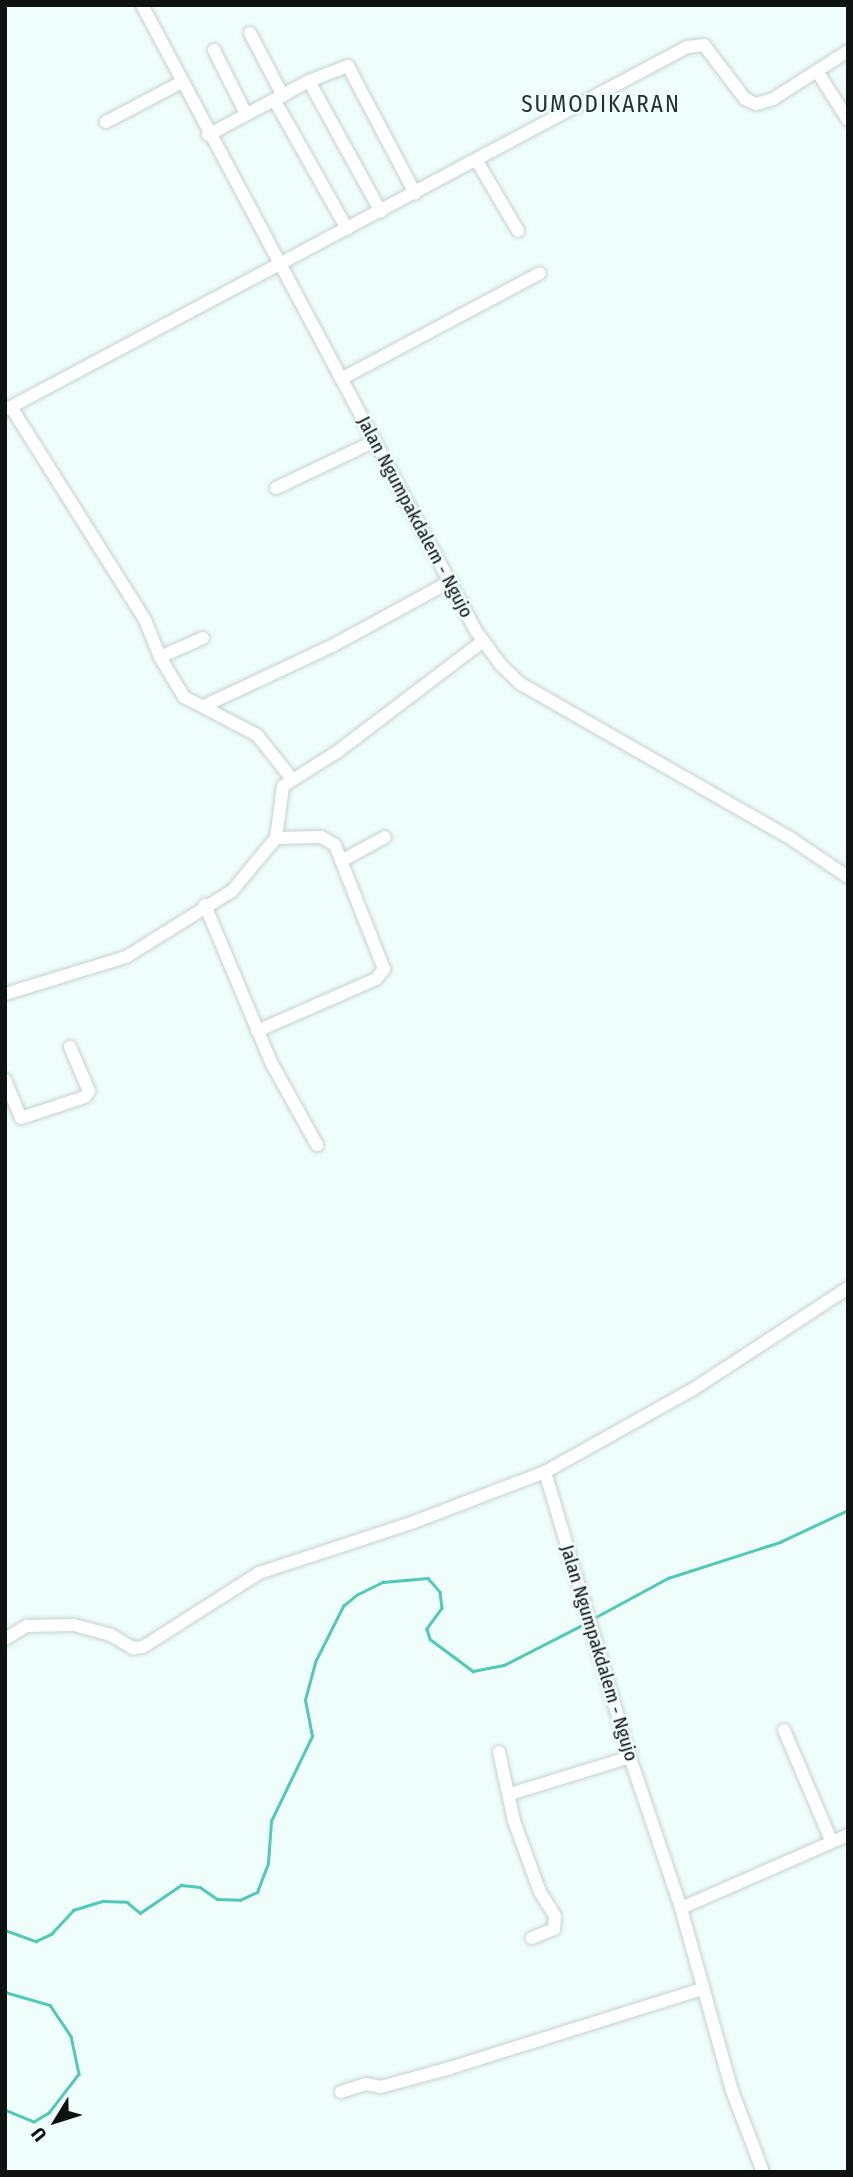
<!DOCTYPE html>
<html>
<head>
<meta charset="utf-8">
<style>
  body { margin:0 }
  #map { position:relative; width:853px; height:2177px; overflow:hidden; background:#f0fefb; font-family:"Fira Sans Condensed",sans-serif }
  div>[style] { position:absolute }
  .stream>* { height:2.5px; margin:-1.25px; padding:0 1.25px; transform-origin:1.25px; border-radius:1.25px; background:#4fcab7 }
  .roads { filter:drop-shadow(0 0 2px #c4d2cf) drop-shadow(0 0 2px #c4d2cf) }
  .minor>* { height:12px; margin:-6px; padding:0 6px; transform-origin:6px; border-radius:6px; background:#fff }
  span { translate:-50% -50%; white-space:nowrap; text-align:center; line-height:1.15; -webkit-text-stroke:5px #f0fefb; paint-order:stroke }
  .street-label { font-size:19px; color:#0e1312 }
  .quarter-label { font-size:23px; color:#25302e; letter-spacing:2px }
  .frame { position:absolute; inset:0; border:7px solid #0e1312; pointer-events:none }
  .north { position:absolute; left:21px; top:2086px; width:70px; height:70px; -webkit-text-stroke:5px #f0fefb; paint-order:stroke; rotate:232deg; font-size:19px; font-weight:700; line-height:28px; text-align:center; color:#0e1312 }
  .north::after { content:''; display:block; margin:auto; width:24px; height:32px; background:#0e1312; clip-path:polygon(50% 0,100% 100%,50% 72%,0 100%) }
</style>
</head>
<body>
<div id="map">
  <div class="stream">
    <div style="left:594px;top:1618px;width:84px;rotate:-28.4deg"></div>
    <div style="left:668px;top:1578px;width:118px;rotate:-17.8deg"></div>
    <div style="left:780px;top:1542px;width:75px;rotate:-25.2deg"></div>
    <div style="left:5px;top:1930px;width:33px;rotate:20deg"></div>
    <div style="left:36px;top:1941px;width:17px;rotate:-25deg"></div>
    <div style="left:51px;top:1934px;width:33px;rotate:-47deg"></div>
    <div style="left:73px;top:1910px;width:31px;rotate:-17deg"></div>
    <div style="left:103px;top:1901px;width:24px;rotate:2deg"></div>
    <div style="left:127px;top:1902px;width:17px;rotate:40deg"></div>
    <div style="left:140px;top:1913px;width:50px;rotate:-34.3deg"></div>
    <div style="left:181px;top:1885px;width:19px;rotate:6deg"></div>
    <div style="left:200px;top:1887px;width:21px;rotate:35deg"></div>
    <div style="left:217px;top:1899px;width:23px;rotate:2deg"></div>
    <div style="left:240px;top:1900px;width:19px;rotate:-25deg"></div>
    <div style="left:257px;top:1892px;width:31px;rotate:-69deg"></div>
    <div style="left:268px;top:1863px;width:42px;rotate:-85.9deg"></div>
    <div style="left:271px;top:1821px;width:94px;rotate:-64.2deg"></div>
    <div style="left:312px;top:1736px;width:37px;rotate:-101deg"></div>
    <div style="left:305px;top:1700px;width:39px;rotate:-75deg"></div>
    <div style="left:315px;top:1662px;width:63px;rotate:-63.4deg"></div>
    <div style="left:343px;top:1606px;width:19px;rotate:-39deg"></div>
    <div style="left:358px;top:1594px;width:28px;rotate:-26deg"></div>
    <div style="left:383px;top:1582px;width:45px;rotate:-5.1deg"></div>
    <div style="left:428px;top:1578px;width:18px;rotate:49deg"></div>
    <div style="left:440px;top:1592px;width:16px;rotate:83deg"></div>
    <div style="left:442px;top:1608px;width:26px;rotate:126deg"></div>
    <div style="left:427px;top:1629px;width:10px;rotate:73deg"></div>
    <div style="left:430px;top:1639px;width:54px;rotate:36.7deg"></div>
    <div style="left:473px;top:1671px;width:32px;rotate:-11deg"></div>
    <div style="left:504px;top:1665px;width:92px;rotate:-27.1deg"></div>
    <div style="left:5px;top:1992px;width:47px;rotate:16.1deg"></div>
    <div style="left:50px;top:2005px;width:37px;rotate:56deg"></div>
    <div style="left:71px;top:2036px;width:39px;rotate:78deg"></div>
    <div style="left:79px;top:2074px;width:49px;rotate:127.6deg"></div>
    <div style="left:49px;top:2113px;width:17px;rotate:149deg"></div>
    <div style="left:34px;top:2122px;width:31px;rotate:-158deg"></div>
  </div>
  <div class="roads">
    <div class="minor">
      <div style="left:142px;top:5px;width:710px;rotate:61.92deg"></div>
      <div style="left:476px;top:631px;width:42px;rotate:53.7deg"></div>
      <div style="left:501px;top:665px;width:28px;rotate:44deg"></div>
      <div style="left:521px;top:684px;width:314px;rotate:29.8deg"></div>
      <div style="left:793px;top:840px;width:66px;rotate:33.9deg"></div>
      <div style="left:250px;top:33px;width:71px;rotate:62.4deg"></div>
      <div style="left:214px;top:50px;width:72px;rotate:63.4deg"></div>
      <div style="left:817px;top:71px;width:58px;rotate:57.7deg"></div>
      <div style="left:309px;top:81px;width:42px;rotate:-21deg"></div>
      <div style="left:348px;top:66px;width:144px;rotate:62.2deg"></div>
      <div style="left:275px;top:101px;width:147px;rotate:60.6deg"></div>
      <div style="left:106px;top:122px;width:86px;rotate:-27.8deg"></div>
      <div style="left:208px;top:135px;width:115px;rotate:-28.1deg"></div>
      <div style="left:309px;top:81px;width:149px;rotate:61.2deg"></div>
      <div style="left:477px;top:161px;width:81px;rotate:59.6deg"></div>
      <div style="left:341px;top:379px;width:225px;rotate:-28deg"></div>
      <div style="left:11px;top:407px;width:252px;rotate:57.8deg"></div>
      <div style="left:145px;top:620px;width:40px;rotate:68deg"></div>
      <div style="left:160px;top:657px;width:47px;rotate:-23.8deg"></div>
      <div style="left:5px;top:410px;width:773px;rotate:-28.02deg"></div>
      <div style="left:687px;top:47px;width:17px;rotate:-7deg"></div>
      <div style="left:704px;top:45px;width:68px;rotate:52.8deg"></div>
      <div style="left:745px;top:99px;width:12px;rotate:24deg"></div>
      <div style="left:756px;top:104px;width:18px;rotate:-16deg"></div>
      <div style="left:773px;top:99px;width:89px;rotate:-32.6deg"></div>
      <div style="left:276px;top:488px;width:110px;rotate:-25.4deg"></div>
      <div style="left:160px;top:657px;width:47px;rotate:59deg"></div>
      <div style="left:184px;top:697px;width:82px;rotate:27.5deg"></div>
      <div style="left:257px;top:735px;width:56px;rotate:51.5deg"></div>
      <div style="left:206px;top:705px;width:139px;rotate:-25.1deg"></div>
      <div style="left:332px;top:646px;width:136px;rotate:-28.6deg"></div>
      <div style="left:341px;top:861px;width:50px;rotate:-28.6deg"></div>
      <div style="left:205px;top:905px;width:173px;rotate:67.2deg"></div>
      <div style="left:272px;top:1064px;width:93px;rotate:60.9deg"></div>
      <div style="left:5px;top:994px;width:127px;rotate:-17deg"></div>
      <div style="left:126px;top:957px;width:125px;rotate:-31.9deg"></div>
      <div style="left:232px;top:891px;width:69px;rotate:-50.3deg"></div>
      <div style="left:276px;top:838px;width:52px;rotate:-82.3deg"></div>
      <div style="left:283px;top:786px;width:64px;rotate:-32.2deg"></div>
      <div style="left:337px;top:752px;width:182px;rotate:-37.2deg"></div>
      <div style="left:257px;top:1031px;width:130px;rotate:-23.6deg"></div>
      <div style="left:376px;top:979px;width:13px;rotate:-51deg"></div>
      <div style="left:384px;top:969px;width:133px;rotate:-111.6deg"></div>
      <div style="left:335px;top:845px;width:16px;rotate:-150deg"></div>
      <div style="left:321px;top:837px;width:45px;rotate:178.7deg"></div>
      <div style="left:5px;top:1080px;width:41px;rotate:67.2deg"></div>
      <div style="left:21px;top:1118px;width:67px;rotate:-18.2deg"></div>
      <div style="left:85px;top:1097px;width:7px;rotate:-56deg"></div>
      <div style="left:89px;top:1091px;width:48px;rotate:-113.4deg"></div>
      <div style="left:5px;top:1639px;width:26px;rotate:-31deg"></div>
      <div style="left:27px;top:1626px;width:47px;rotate:-1.2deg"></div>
      <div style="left:74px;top:1625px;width:38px;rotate:15deg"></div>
      <div style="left:111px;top:1635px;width:26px;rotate:31deg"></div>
      <div style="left:133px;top:1648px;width:10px;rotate:-6deg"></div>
      <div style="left:143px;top:1647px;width:138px;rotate:-32.5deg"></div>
      <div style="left:259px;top:1573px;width:163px;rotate:-18.2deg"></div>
      <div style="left:414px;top:1522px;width:140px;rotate:-20.9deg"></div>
      <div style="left:784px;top:1730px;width:120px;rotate:66.9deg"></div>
      <div style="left:499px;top:1752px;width:71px;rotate:77.7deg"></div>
      <div style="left:514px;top:1821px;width:76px;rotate:69.9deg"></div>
      <div style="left:540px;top:1892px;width:28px;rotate:58deg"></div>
      <div style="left:555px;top:1916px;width:13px;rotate:94deg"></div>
      <div style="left:554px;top:1929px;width:24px;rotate:158deg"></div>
      <div style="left:510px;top:1794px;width:126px;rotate:-17.1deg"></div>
      <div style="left:681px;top:1908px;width:182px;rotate:-23.6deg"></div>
      <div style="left:341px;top:2092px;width:26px;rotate:-18deg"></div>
      <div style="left:366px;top:2084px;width:15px;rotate:11deg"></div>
      <div style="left:381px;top:2087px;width:72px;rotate:-15.4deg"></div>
      <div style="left:450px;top:2068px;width:264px;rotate:-17.4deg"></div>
      <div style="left:763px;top:2172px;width:87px;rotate:-110.9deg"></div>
      <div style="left:732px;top:2091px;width:190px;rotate:-105.6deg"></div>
      <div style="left:681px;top:1908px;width:159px;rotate:-108.7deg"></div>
      <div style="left:630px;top:1757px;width:297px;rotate:-106.6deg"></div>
      <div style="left:545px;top:1472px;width:168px;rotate:-29.2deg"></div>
      <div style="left:692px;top:1390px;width:186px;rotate:-33.2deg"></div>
    </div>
  </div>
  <div class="street-label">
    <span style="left:415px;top:517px;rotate:62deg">Jalan Ngumpakdalem - Ngujo</span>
    <span style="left:599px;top:1653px;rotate:73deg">Jalan Ngumpakdalem - Ngujo</span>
  </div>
  <div class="quarter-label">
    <span style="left:601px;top:104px">SUMODIKARAN</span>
  </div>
  <div class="frame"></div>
  <div class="north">U</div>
</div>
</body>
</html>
